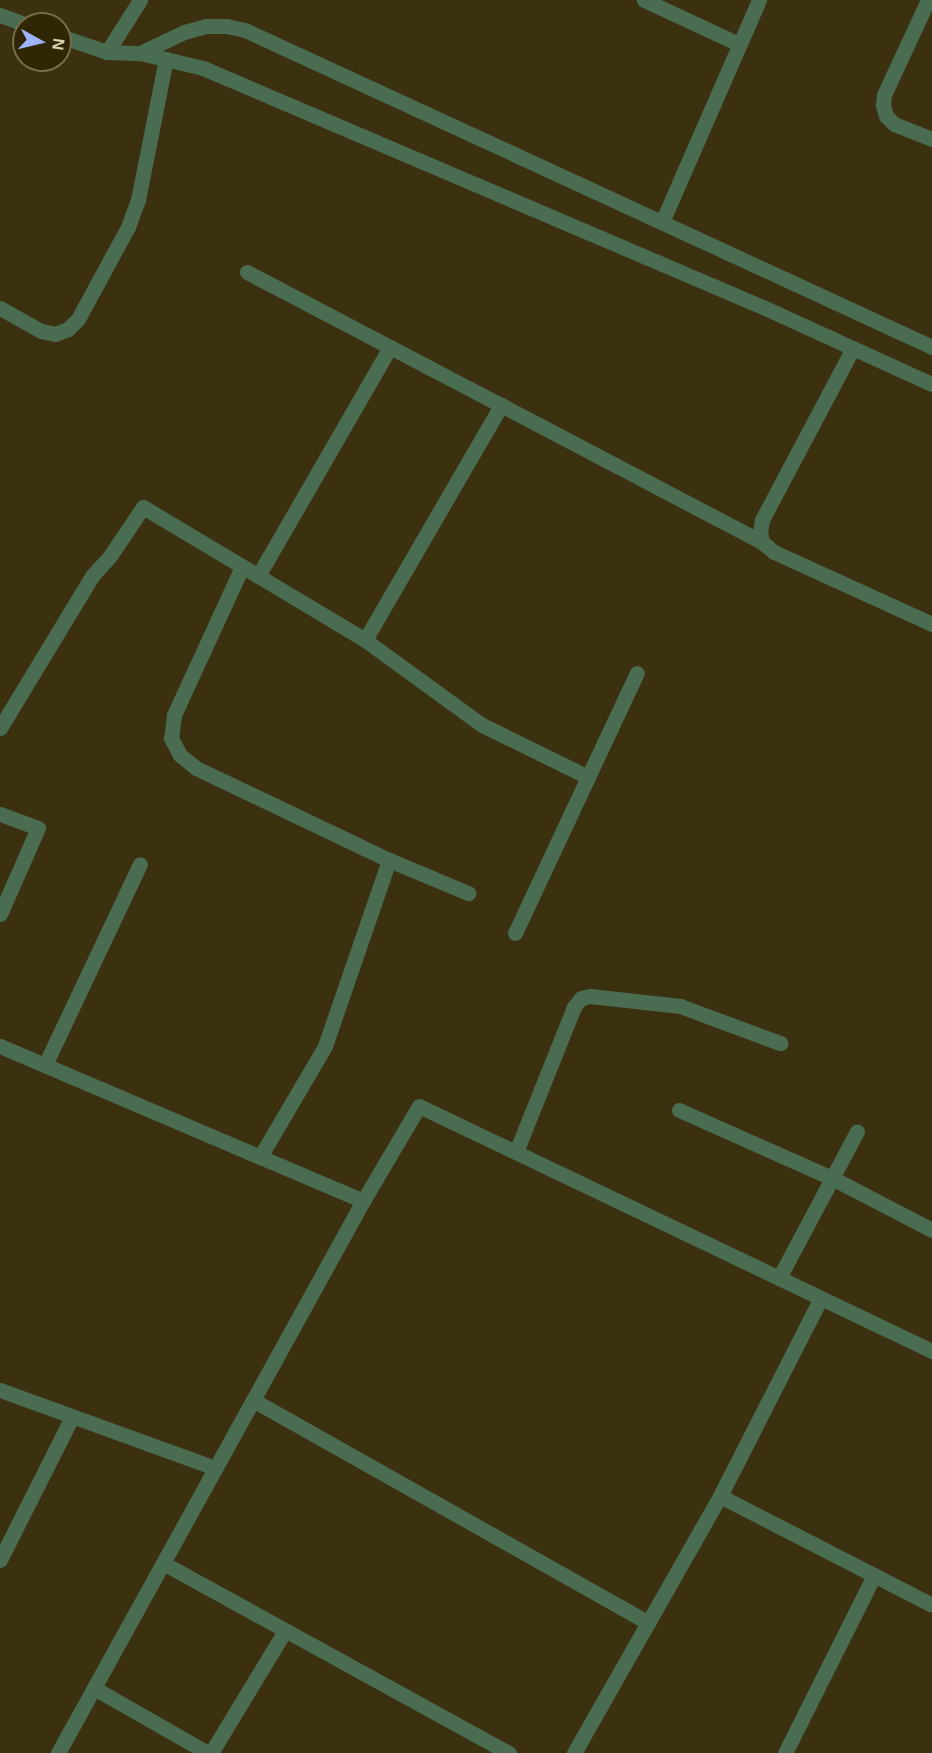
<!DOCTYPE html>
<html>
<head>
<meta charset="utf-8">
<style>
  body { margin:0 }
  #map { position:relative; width:932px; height:1753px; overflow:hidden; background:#3b300f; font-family:Helvetica,sans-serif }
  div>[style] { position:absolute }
  .minor>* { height:15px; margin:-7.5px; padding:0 7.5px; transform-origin:7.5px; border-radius:7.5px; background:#4a6d52 }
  span { translate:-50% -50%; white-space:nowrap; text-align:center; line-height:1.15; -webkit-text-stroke:6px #312604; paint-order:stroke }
  .north { position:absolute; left:12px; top:12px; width:60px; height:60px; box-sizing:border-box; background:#312604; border:2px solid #766b4a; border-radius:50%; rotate:98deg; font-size:16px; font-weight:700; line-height:24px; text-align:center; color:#ddd2b4 }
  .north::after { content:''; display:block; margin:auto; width:21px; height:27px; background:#9db4fd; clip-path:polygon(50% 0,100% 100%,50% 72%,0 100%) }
</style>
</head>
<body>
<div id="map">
  <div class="minor">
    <div style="left:644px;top:0;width:105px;rotate:24.9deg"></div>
    <div style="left:928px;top:0;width:105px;rotate:114.9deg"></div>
    <div style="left:884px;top:95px;width:10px;rotate:96deg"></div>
    <div style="left:883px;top:105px;width:11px;rotate:75deg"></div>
    <div style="left:886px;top:116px;width:11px;rotate:45deg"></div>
    <div style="left:894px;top:124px;width:41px;rotate:21.5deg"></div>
    <div style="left:0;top:15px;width:27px;rotate:20deg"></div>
    <div style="left:60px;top:36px;width:50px;rotate:18.8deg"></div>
    <div style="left:107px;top:52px;width:33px;rotate:2deg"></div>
    <div style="left:140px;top:53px;width:65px;rotate:13.4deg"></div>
    <div style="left:203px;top:68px;width:611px;rotate:23.12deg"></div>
    <div style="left:765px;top:308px;width:183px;rotate:24.5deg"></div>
    <div style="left:107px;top:52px;width:62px;rotate:-57.6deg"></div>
    <div style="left:140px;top:53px;width:49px;rotate:-25.5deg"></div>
    <div style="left:184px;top:32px;width:23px;rotate:-15deg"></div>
    <div style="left:206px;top:26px;width:20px"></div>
    <div style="left:226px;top:26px;width:19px;rotate:12deg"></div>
    <div style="left:245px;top:30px;width:757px;rotate:24.77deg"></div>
    <div style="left:662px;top:222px;width:242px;rotate:-66.4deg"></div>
    <div style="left:247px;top:272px;width:581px;rotate:27.67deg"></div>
    <div style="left:0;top:308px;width:47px;rotate:29.3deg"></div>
    <div style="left:41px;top:331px;width:14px;rotate:12deg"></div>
    <div style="left:55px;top:334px;width:14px;rotate:-21deg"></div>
    <div style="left:68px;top:329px;width:14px;rotate:-45deg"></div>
    <div style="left:78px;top:319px;width:105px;rotate:-61.5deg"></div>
    <div style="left:128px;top:227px;width:29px;rotate:-70deg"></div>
    <div style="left:138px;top:200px;width:144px;rotate:-78.8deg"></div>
    <div style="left:853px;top:348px;width:195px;rotate:117.9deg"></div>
    <div style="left:762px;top:520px;width:12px;rotate:99deg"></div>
    <div style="left:760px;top:532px;width:10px;rotate:79deg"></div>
    <div style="left:762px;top:542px;width:16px;rotate:40deg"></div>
    <div style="left:774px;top:552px;width:174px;rotate:24.5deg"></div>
    <div style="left:242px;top:567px;width:163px;rotate:114.7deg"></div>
    <div style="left:174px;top:715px;width:23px;rotate:97deg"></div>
    <div style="left:171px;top:738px;width:19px;rotate:62deg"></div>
    <div style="left:180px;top:755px;width:21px;rotate:39deg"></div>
    <div style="left:196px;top:768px;width:214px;rotate:25.5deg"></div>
    <div style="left:389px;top:860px;width:86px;rotate:22.7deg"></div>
    <div style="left:258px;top:576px;width:264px;rotate:-60deg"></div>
    <div style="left:365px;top:640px;width:272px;rotate:-59.9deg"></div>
    <div style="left:0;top:728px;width:178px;rotate:-58.8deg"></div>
    <div style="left:92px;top:576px;width:27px;rotate:-48deg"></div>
    <div style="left:110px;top:556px;width:59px;rotate:-56deg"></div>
    <div style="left:143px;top:507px;width:259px;rotate:30.9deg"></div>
    <div style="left:365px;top:640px;width:145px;rotate:36deg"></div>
    <div style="left:482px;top:725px;width:118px;rotate:26.1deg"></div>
    <div style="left:0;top:814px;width:40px;rotate:20.2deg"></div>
    <div style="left:38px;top:828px;width:94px;rotate:113.8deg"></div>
    <div style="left:515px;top:933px;width:287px;rotate:-64.9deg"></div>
    <div style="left:0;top:1046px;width:395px;rotate:23.1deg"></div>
    <div style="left:363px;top:1201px;width:110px;rotate:-59.5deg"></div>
    <div style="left:419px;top:1106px;width:569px;rotate:25.53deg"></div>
    <div style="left:45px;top:1065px;width:222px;rotate:-64.7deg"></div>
    <div style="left:679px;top:1110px;width:167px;rotate:24deg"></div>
    <div style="left:832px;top:1178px;width:113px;rotate:27.5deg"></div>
    <div style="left:516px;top:1152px;width:156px;rotate:-68.2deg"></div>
    <div style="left:574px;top:1007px;width:11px;rotate:-52deg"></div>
    <div style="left:581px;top:998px;width:9px;rotate:-13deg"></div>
    <div style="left:590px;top:996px;width:91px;rotate:6.3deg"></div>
    <div style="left:680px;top:1006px;width:107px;rotate:20.3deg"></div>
    <div style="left:260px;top:1157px;width:129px;rotate:-59.6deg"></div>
    <div style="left:325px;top:1046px;width:197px;rotate:-71deg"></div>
    <div style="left:779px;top:1278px;width:166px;rotate:-62deg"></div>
    <div style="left:0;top:1390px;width:229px;rotate:19.9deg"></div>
    <div style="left:253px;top:1400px;width:454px;rotate:29.4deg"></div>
    <div style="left:720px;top:1496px;width:238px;rotate:27.2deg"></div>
    <div style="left:0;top:1560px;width:160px;rotate:-63.3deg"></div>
    <div style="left:163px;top:1563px;width:395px;rotate:28.8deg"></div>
    <div style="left:94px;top:1688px;width:131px;rotate:29.7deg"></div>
    <div style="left:58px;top:1753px;width:631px;rotate:-61.08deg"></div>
    <div style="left:211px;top:1753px;width:143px;rotate:-58.8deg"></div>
    <div style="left:574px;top:1753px;width:296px;rotate:-60.4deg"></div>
    <div style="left:720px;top:1496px;width:222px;rotate:-63deg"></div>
    <div style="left:785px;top:1753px;width:199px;rotate:-63.4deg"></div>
  </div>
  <div class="north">N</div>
</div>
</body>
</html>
